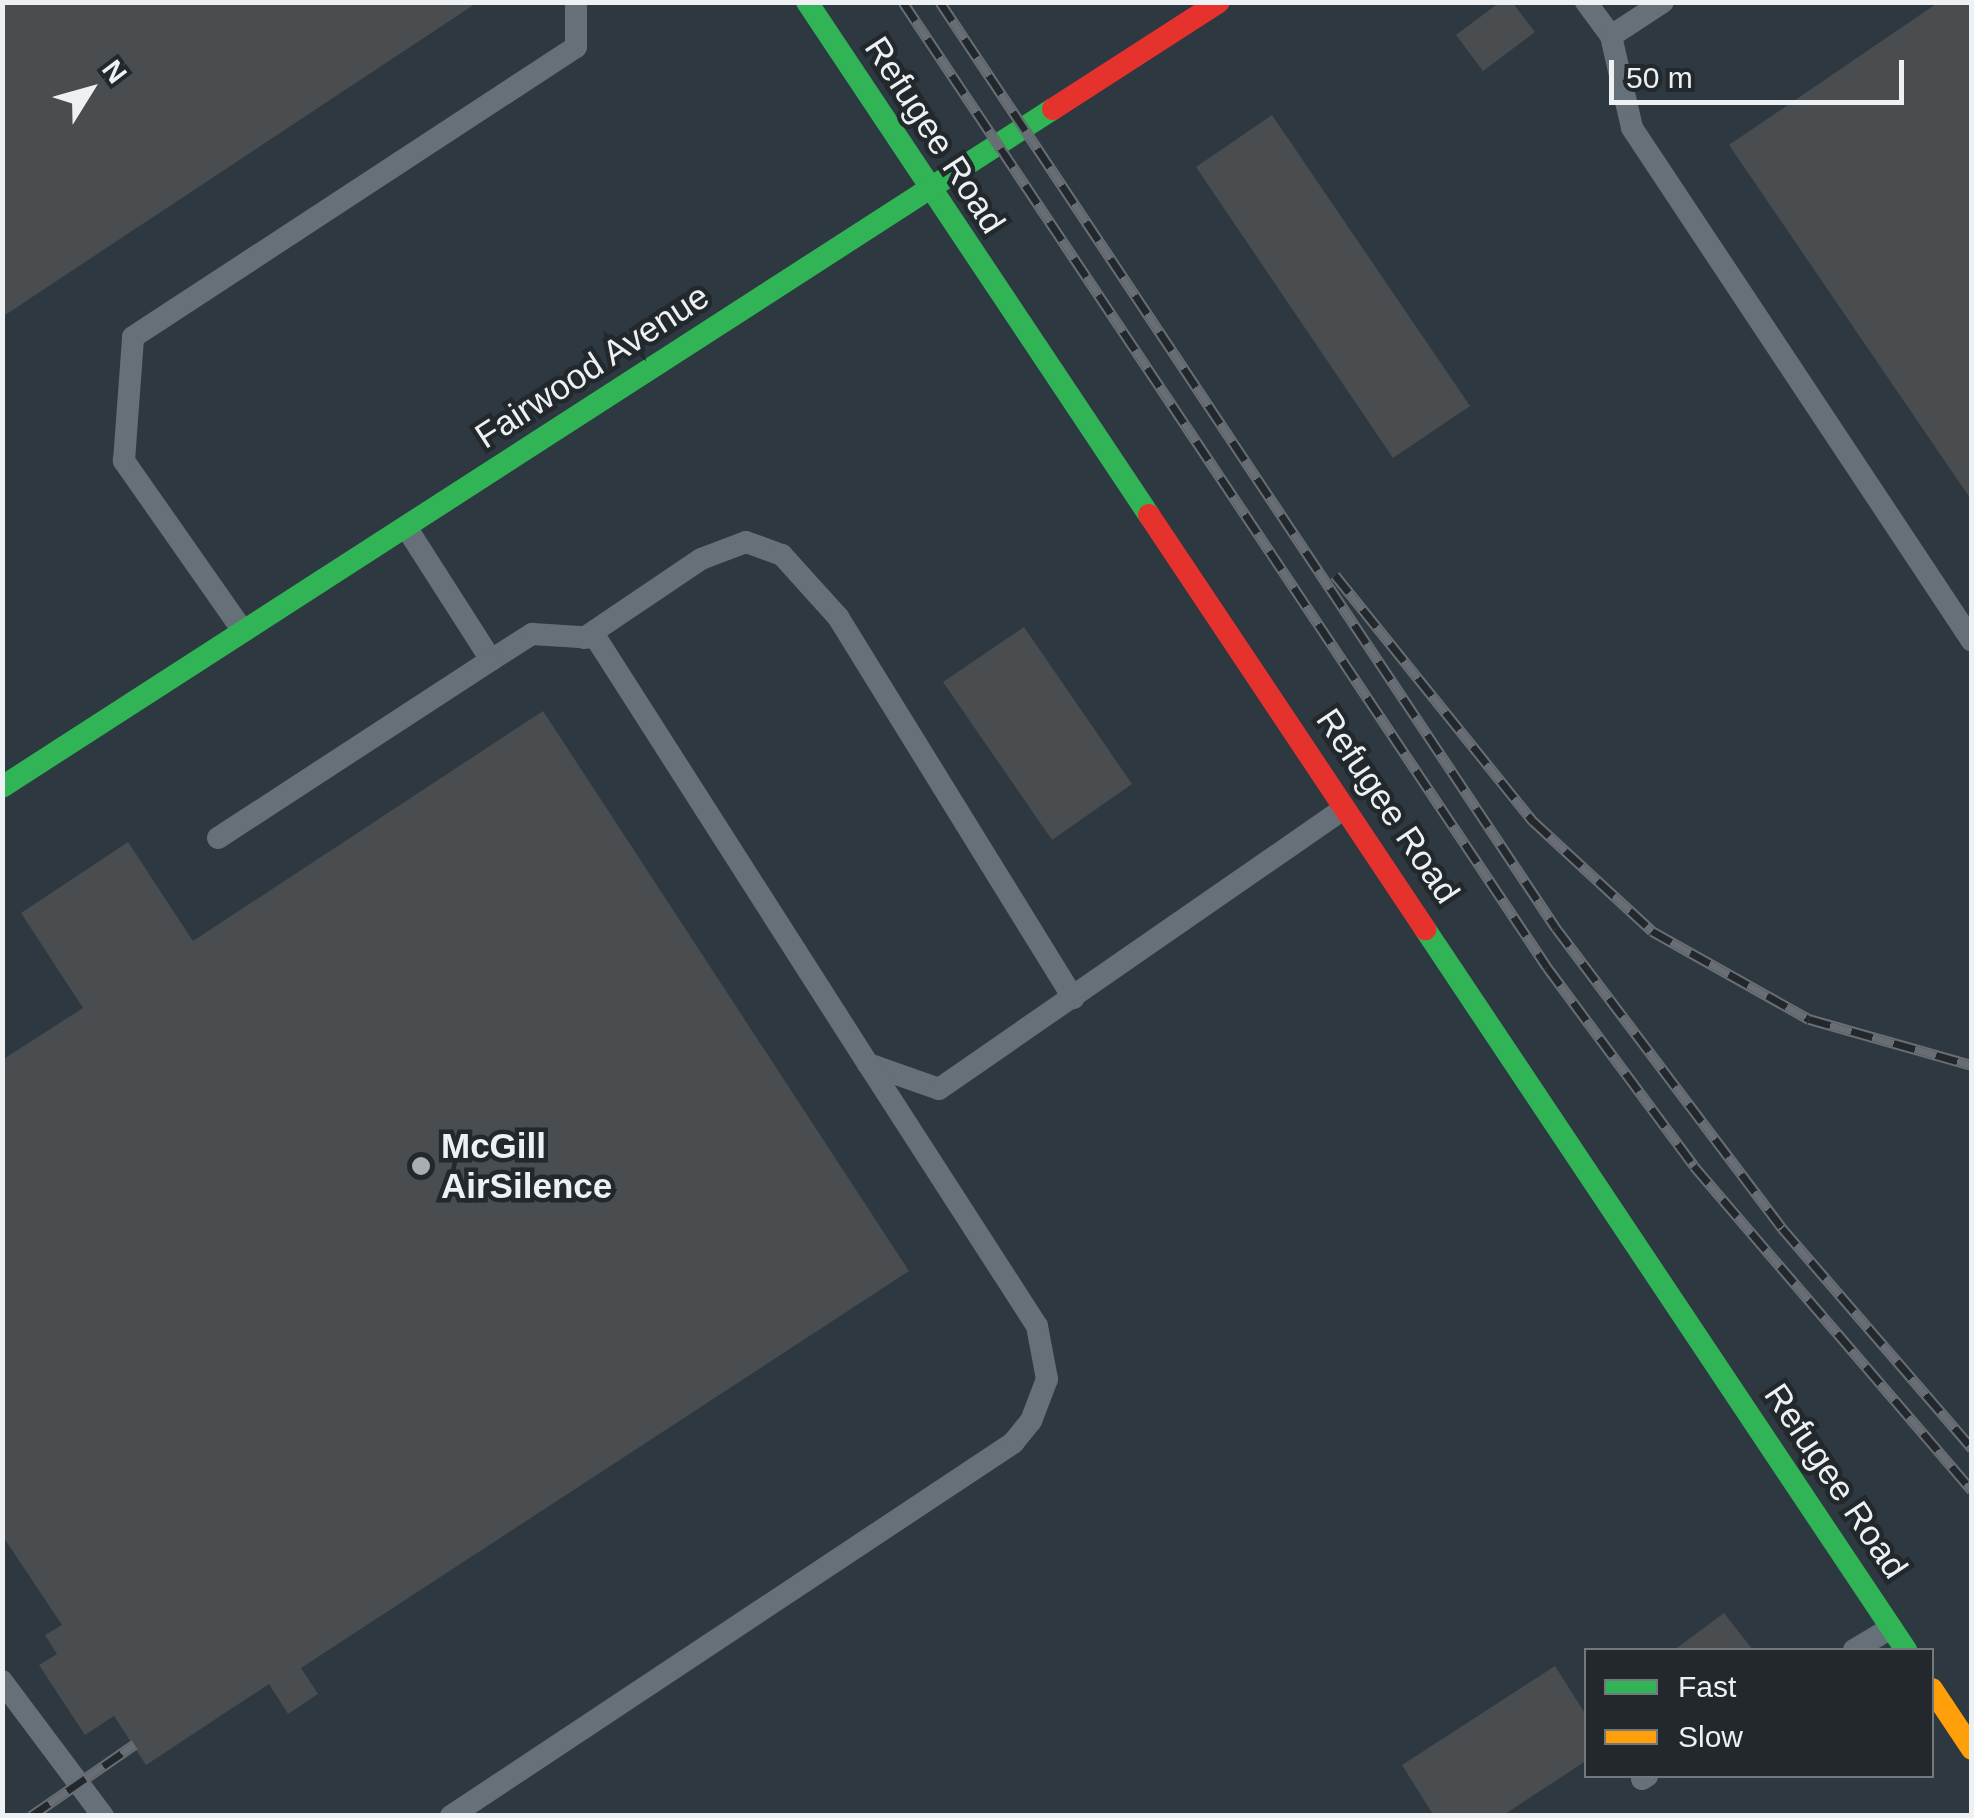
<!DOCTYPE html>
<html>
<head>
<meta charset="utf-8">
<style>
  body { margin:0 }
  #map { position:relative; width:1974px; height:1818px; overflow:hidden; background:#2e3134; font-family:Helvetica,sans-serif }
  div>[style] { position:absolute }
  .built>* { inset:0; background:#2d3840 }
  .building>* { inset:0; background:#4a4d50 }
  .lane>* { height:22px; margin:-11px; padding:0 11px; transform-origin:11px; border-radius:11px; background:#657078 }
  .fast>* { height:22px; margin:-11px; padding:0 11px; transform-origin:11px; border-radius:11px; background:#30b455 }
  .slow>* { height:22px; margin:-11px; padding:0 11px; transform-origin:11px; border-radius:11px; background:#ff9f0a }
  .jam>* { height:22px; margin:-11px; padding:0 11px; transform-origin:11px; border-radius:11px; background:#e5322d }
  .rail>* { height:11px; margin-top:-5.5px; transform-origin:0; background:repeating-linear-gradient(90deg,#22282c 0 22px,#686e74 0 44px); box-sizing:border-box; border-block:2px solid #686e74 }
  .dots>* { width:28px; height:28px; translate:-50% -50%; box-sizing:border-box; border:5px solid #22282c; border-radius:50% }
  span { translate:-50% -50%; white-space:nowrap; text-align:center; line-height:1.15; -webkit-text-stroke:9px #22282c; paint-order:stroke }
  .street-label { font-size:35px; color:#edf1f4 }
  .poi-label { font-size:35px; color:#edf1f4; font-weight:700 }
  .left { translate:0 -50%; text-align:left }
  .frame { position:absolute; inset:0; border:5px solid #edf1f4; pointer-events:none }
  .legend { position:absolute; left:1584px; top:1648px; width:350px; height:130px; box-sizing:border-box; background:#22282c; border:2px solid #73787c; margin:0; padding:12px 18px; list-style:none; font-size:30px; color:#edf1f4 }
  .legend li { display:flex; align-items:center; gap:20px; height:50px }
  .legend b { width:50px; border:2px solid #73787c }
  .north { position:absolute; left:40px; top:40px; width:100px; height:100px; -webkit-text-stroke:8px #22282c; paint-order:stroke; rotate:53deg; font-size:28px; font-weight:700; line-height:40px; text-align:center; color:#edf1f4 }
  .north::after { content:''; display:block; margin:auto; width:35px; height:45px; background:#edf1f4; clip-path:polygon(50% 0,100% 100%,50% 72%,0 100%) }
  .scale { position:absolute; left:1609px; top:60px; width:295px; height:45px; box-sizing:border-box; border:5px solid #edf1f4; border-top:0; padding-left:12px; font-size:30px; line-height:35px; white-space:nowrap; color:#edf1f4; -webkit-text-stroke:8px #22282c; paint-order:stroke }
</style>
</head>
<body>
<div id="map">
  <div class="built">
    <div style="clip-path:polygon(evenodd,3px 3px,1971px 3px,1971px 1815px,3px 1816px,3px 3px,1586px 1650px,1932px 1650px,1932px 1776px,1586px 1776px,1586px 1650px)"></div>
  </div>
  <div class="building">
    <div style="clip-path:polygon(2px 2px,478px 2px,2px 317px)"></div>
    <div style="clip-path:polygon(1500px 2px,1512px 2px,1535px 32px,1483px 71px,1456px 35px)"></div>
    <div style="clip-path:polygon(1939px 2px,1972px 2px,1972px 501px,1729px 145px)"></div>
    <div style="clip-path:polygon(1272px 115px,1470px 406px,1393px 458px,1196px 167px)"></div>
    <div style="clip-path:polygon(1024px 627px,1132px 784px,1052px 840px,943px 682px)"></div>
    <div style="clip-path:polygon(543px 711px,909px 1271px,301px 1668px,318px 1694px,288px 1714px,269px 1684px,146px 1765px,114px 1716px,85px 1735px,39px 1665px,57px 1654px,45px 1635px,62px 1625px,2px 1535px,2px 1060px,83px 1008px,21px 913px,128px 842px,193px 941px)"></div>
    <div style="clip-path:polygon(1724px 1613px,1753px 1650px,1674px 1650px)"></div>
    <div style="clip-path:polygon(1555px 1666px,1586px 1715px,1586px 1761px,1502px 1816px,1434px 1816px,1402px 1765px)"></div>
  </div>
  <div class="lane">
    <div style="left:1586px;top:2px;width:42px;rotate:53.7deg"></div>
    <div style="left:1611px;top:36px;width:94px;rotate:77.1deg"></div>
    <div style="left:1632px;top:128px;width:615px;rotate:56.46deg"></div>
    <div style="left:1611px;top:36px;width:62px;rotate:-33.2deg"></div>
    <div style="left:406px;top:527px;width:158px;rotate:57.4deg"></div>
    <div style="left:491px;top:660px;width:49px;rotate:-32.4deg"></div>
    <div style="left:532px;top:634px;width:64px;rotate:3.6deg"></div>
    <div style="left:596px;top:638px;width:505px;rotate:57.44deg"></div>
    <div style="left:868px;top:1064px;width:75px;rotate:19.4deg"></div>
    <div style="left:939px;top:1089px;width:492px;rotate:-34.7deg"></div>
    <div style="left:243px;top:631px;width:208px;rotate:-125deg"></div>
    <div style="left:124px;top:461px;width:124px;rotate:-85.8deg"></div>
    <div style="left:133px;top:337px;width:529px;rotate:-33.21deg"></div>
    <div style="left:576px;top:47px;width:45px;rotate:-90deg"></div>
    <div style="left:584px;top:638px;width:141px;rotate:-34deg"></div>
    <div style="left:701px;top:559px;width:48px;rotate:-20.7deg"></div>
    <div style="left:746px;top:542px;width:38px;rotate:20deg"></div>
    <div style="left:782px;top:555px;width:84px;rotate:47.9deg"></div>
    <div style="left:838px;top:617px;width:448px;rotate:58.3deg"></div>
    <div style="left:218px;top:838px;width:326px;rotate:-33.1deg"></div>
    <div style="left:1854px;top:1650px;width:43px;rotate:-30.7deg"></div>
    <div style="left:2px;top:1681px;width:169px;rotate:53.2deg"></div>
    <div style="left:1642px;top:1779px;width:6px;rotate:-31deg"></div>
    <div style="left:451px;top:1816px;width:675px;rotate:-33.57deg"></div>
    <div style="left:1013px;top:1443px;width:28px;rotate:-51deg"></div>
    <div style="left:1031px;top:1421px;width:45px;rotate:-69.1deg"></div>
    <div style="left:1047px;top:1379px;width:54px;rotate:-100.7deg"></div>
    <div style="left:1037px;top:1326px;width:312px;rotate:-122.8deg"></div>
  </div>
  <div class="fast">
    <div style="left:807px;top:2px;width:617px;rotate:56.31deg"></div>
    <div style="left:2px;top:787px;width:1251px;rotate:-32.83deg"></div>
    <div style="left:1425px;top:929px;width:867px;rotate:56.29deg"></div>
  </div>
  <div class="slow">
    <div style="left:1932px;top:1689px;width:72px;rotate:56.3deg"></div>
  </div>
  <div class="jam">
    <div style="left:1053px;top:109px;width:197px;rotate:-32.8deg"></div>
    <div style="left:1149px;top:515px;width:498px;rotate:56.3deg"></div>
  </div>
  <div class="rail">
    <div style="left:903px;top:2px;width:1160px;rotate:56.28deg"></div>
    <div style="left:1547px;top:967px;width:247px;rotate:53.5deg"></div>
    <div style="left:1694px;top:1166px;width:427px;rotate:49.4deg"></div>
    <div style="left:940px;top:2px;width:1112px;rotate:56.37deg"></div>
    <div style="left:1556px;top:928px;width:376px;rotate:53deg"></div>
    <div style="left:1782px;top:1228px;width:291px;rotate:49.2deg"></div>
    <div style="left:1335px;top:575px;width:316px;rotate:51.2deg"></div>
    <div style="left:1533px;top:821px;width:162px;rotate:42.7deg"></div>
    <div style="left:1652px;top:931px;width:180px;rotate:29.3deg"></div>
    <div style="left:1809px;top:1019px;width:169px;rotate:15.8deg"></div>
    <div style="left:31px;top:1816px;width:126px;rotate:-34.7deg"></div>
  </div>
  <div class="dots">
    <div style="left:421px;top:1166px;background:#aaaeb1"></div>
  </div>
  <div class="street-label">
    <span style="left:935px;top:135px;rotate:57deg">Refugee Road</span>
    <span style="left:592px;top:366px;rotate:-33deg">Fairwood Avenue</span>
    <span style="left:1388px;top:806px;rotate:56deg">Refugee Road</span>
    <span style="left:1836px;top:1481px;rotate:56deg">Refugee Road</span>
  </div>
  <div class="poi-label">
    <span class="left" style="left:441px;top:1166px">McGill<br>AirSilence</span>
  </div>
  <div class="frame"></div>
  <ul class="legend">
  <li><b style="height:12px;background:#30b455"></b>Fast</li>
  <li><b style="height:12px;background:#ff9f0a"></b>Slow</li>
  </ul>
  <div class="north">N</div>
  <div class="scale">50 m</div>
</div>
</body>
</html>
